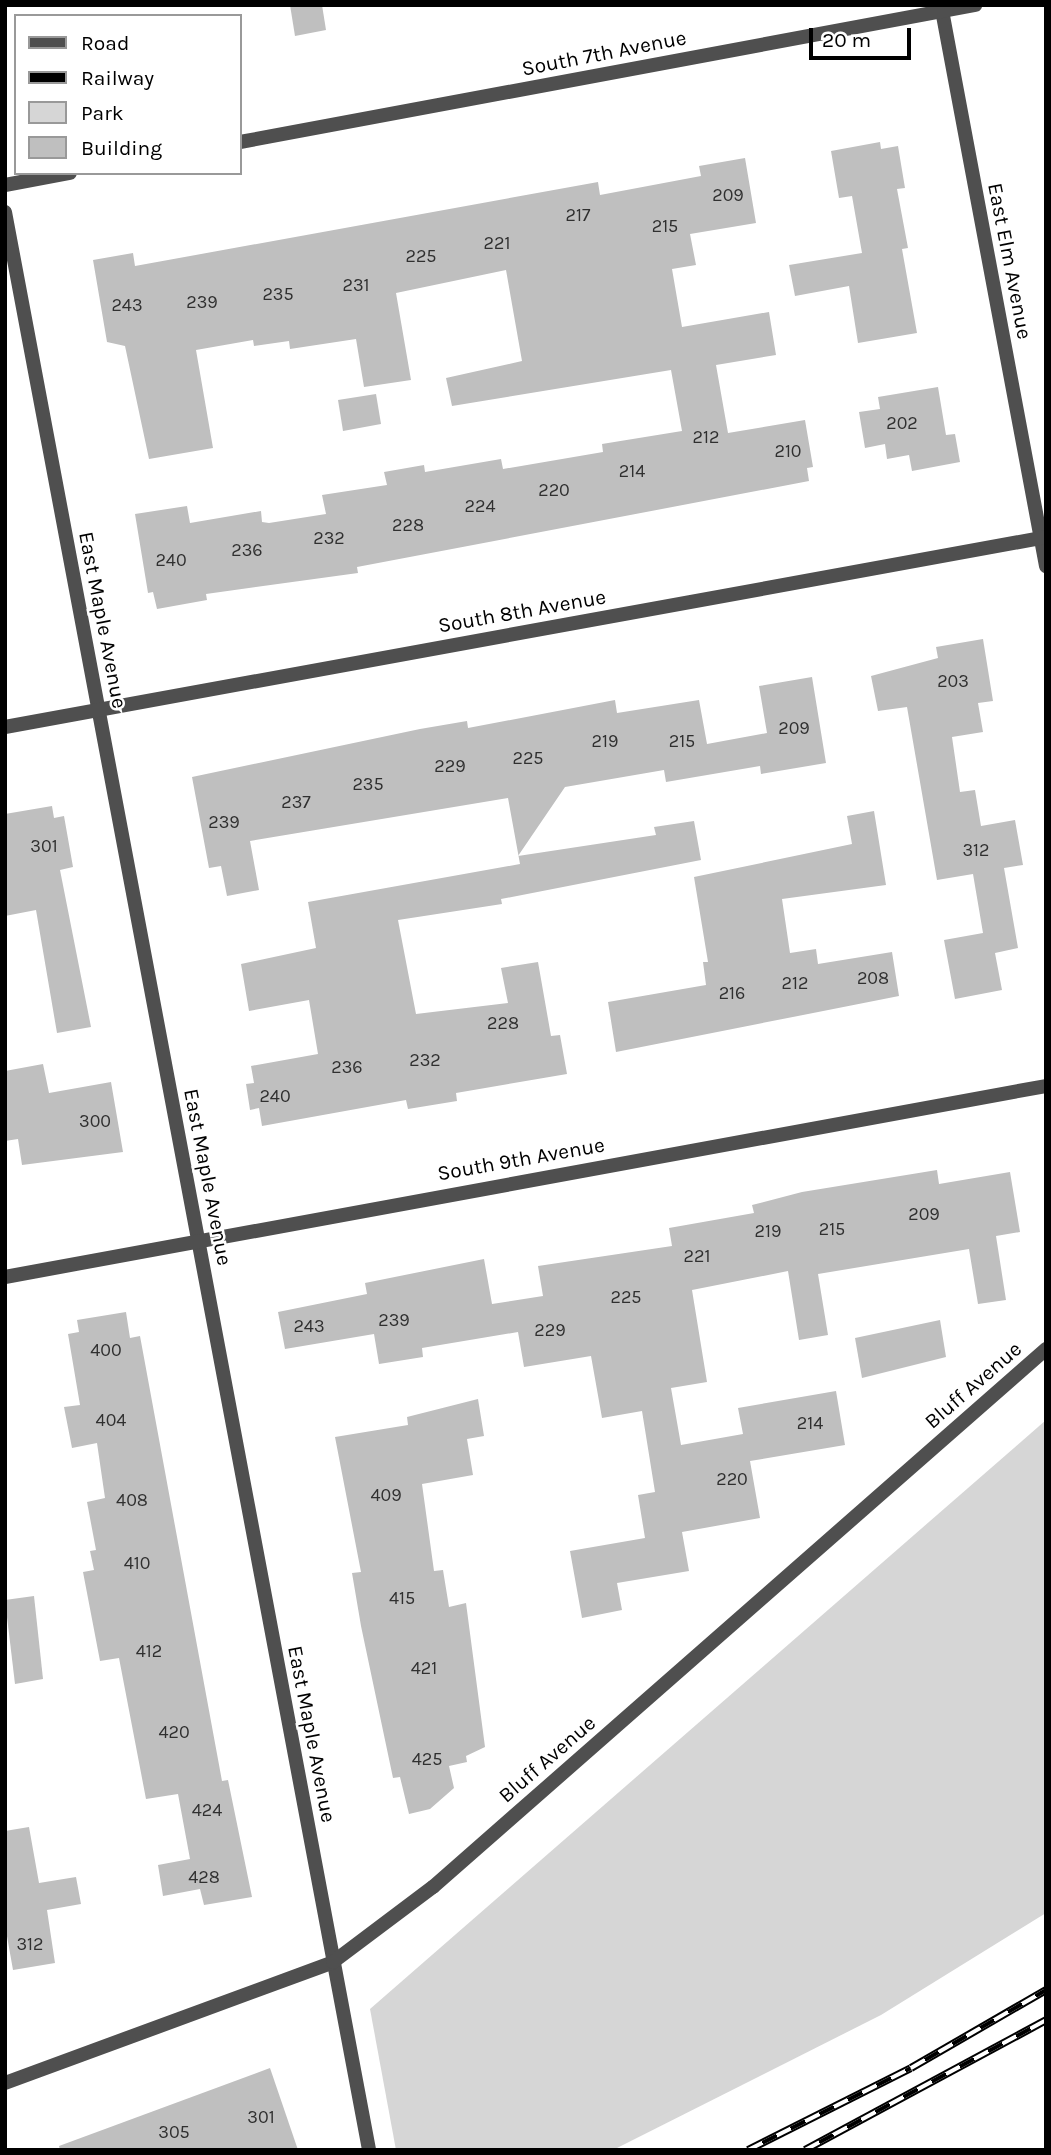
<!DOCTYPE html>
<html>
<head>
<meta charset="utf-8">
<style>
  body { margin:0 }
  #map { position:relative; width:1051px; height:2155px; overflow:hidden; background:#fff; font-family:Karla,sans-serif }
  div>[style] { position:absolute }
  .green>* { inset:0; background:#d6d6d6 }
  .building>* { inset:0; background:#bfbfbf }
  .minor>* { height:14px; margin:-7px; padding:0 7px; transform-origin:7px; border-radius:7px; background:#4f4f4f }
  .rail>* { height:8px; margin-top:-4px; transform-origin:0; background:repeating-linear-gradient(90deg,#fff 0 16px,#000 0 32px); box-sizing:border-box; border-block:2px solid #000 }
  span { translate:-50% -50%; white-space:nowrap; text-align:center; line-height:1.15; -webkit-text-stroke:5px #fff; paint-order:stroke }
  .number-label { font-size:18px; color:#303030 }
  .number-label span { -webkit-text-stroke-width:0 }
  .street-label { font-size:21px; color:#000 }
  .frame { position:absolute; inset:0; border:7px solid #000; pointer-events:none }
  .legend { position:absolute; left:14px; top:14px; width:228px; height:161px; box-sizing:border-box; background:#fff; border:2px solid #999; margin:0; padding:9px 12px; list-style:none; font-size:21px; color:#000 }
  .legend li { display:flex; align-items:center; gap:14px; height:35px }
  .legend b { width:35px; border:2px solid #999 }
  .scale { position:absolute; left:809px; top:28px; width:102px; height:32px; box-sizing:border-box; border:4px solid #000; border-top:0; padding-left:9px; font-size:21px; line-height:24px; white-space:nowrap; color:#000; -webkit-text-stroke:5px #fff; paint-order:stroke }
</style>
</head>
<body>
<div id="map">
  <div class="green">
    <div style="clip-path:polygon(1046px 1420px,1046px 1913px,881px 2015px,613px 2150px,396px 2150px,370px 2009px)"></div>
  </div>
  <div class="building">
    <div style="clip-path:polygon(290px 5px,322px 5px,326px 30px,295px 36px)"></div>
    <div style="clip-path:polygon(880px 142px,881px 149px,898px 146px,905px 188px,897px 189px,908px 248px,902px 249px,917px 333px,858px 343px,849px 286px,795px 296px,789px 265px,862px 253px,852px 196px,839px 198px,831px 151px)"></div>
    <div style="clip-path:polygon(745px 158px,756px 223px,690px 234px,696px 265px,672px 269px,682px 327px,769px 312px,776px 355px,716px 365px,728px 433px,805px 420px,813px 467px,807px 468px,809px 481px,357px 567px,358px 573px,206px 594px,207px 600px,157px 609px,153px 592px,148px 593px,135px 514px,187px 506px,190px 523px,261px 511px,262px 522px,269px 523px,326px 514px,322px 495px,387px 485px,384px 472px,424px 465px,425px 472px,501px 459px,503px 469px,603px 452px,602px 444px,682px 431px,671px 370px,452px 406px,446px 378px,522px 361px,506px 270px,396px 293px,411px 380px,364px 387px,356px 339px,290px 349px,289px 341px,254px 346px,253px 340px,196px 350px,213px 448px,149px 459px,125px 346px,107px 342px,93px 260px,133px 253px,135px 266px,598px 182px,600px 195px,701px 176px,699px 166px)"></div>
    <div style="clip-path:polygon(938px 387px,946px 435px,955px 434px,960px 462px,912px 471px,909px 455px,887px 459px,885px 444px,865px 448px,859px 412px,880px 409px,878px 397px)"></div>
    <div style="clip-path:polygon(376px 394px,381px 424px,343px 431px,338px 400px)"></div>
    <div style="clip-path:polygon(983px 639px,993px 701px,978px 703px,983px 732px,952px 737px,960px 792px,975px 790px,981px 826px,1015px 820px,1023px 865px,1004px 868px,1018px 948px,995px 953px,1002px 990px,955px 999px,944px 940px,983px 933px,973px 874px,937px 880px,907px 707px,878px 711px,871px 676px,938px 658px,936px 647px)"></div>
    <div style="clip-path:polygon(812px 677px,826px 763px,761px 774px,760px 766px,666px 782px,664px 770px,565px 787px,518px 856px,656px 835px,654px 827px,694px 821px,701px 860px,501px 899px,502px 904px,398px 920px,416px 1014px,508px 1003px,501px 968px,538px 962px,551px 1036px,560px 1035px,567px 1074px,456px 1093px,457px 1101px,408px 1109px,406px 1100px,262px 1126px,259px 1108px,250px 1110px,246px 1084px,254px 1083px,251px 1066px,318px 1054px,309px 1000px,249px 1011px,241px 964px,316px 948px,308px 902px,520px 864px,508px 798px,250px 841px,259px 890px,227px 896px,221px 866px,209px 868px,192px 777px,420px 729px,467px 721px,468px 728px,615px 700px,617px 713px,699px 700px,707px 744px,767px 733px,759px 686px)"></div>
    <div style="clip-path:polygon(52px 806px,54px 818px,64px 816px,73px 867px,60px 870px,91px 1027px,57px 1033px,36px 910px,5px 916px,5px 814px)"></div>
    <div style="clip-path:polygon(874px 811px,886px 885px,782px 899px,790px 953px,816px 949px,818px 964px,892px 952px,899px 996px,616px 1052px,608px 1002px,706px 985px,703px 962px,708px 962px,694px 877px,852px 844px,847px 816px)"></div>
    <div style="clip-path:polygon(43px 1064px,49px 1093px,111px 1082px,123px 1152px,22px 1165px,18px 1139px,5px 1141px,5px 1071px)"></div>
    <div style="clip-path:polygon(937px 1170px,939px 1184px,1010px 1172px,1020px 1232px,996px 1236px,1006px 1300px,978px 1304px,969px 1249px,818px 1274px,828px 1335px,799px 1340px,788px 1271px,692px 1290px,707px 1382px,671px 1388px,681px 1445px,743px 1434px,738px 1408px,836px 1391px,845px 1445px,750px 1461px,760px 1518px,682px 1532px,689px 1571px,617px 1583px,622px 1610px,582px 1618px,570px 1551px,645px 1538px,638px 1495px,655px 1492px,642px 1411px,602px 1418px,591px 1356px,524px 1367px,518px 1332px,422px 1348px,423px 1357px,379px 1364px,374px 1334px,285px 1349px,278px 1312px,367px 1294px,365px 1283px,484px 1259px,492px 1304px,543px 1296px,538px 1266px,672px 1246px,669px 1228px,754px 1213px,752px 1205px,802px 1192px)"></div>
    <div style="clip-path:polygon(126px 1312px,130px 1338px,140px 1336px,222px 1781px,228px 1780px,252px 1897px,204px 1905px,200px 1889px,163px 1896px,158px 1865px,190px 1859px,178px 1794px,146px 1799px,119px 1658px,100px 1661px,83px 1572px,94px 1570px,90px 1551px,96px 1550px,87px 1502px,105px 1498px,97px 1443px,72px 1448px,64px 1407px,80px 1405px,68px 1334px,79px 1332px,77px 1320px)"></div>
    <div style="clip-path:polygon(940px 1320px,946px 1357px,862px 1378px,855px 1338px)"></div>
    <div style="clip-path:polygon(478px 1399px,484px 1436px,467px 1439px,473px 1475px,422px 1484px,434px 1571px,443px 1570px,449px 1607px,466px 1603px,485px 1747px,466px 1756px,467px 1762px,449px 1766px,454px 1788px,430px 1809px,409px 1814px,400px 1777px,393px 1778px,361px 1626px,352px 1573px,361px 1572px,335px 1437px,408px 1425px,407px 1417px)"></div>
    <div style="clip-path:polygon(34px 1596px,43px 1679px,15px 1684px,5px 1600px)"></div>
    <div style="clip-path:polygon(29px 1827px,39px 1883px,76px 1877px,81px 1904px,47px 1910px,55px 1963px,13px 1970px,5px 1925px,5px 1831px)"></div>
    <div style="clip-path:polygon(270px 2068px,298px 2150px,60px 2150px,59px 2146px)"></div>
  </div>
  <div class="minor">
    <div style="left:941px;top:5px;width:571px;rotate:79.4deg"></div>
    <div style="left:240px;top:142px;width:748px;rotate:-10.56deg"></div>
    <div style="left:5px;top:185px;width:66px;rotate:-10.5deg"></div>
    <div style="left:5px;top:212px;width:1972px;rotate:79.36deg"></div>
    <div style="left:5px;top:727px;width:1058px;rotate:-10.34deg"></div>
    <div style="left:5px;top:1277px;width:1058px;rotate:-10.4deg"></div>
    <div style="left:5px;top:2083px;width:350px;rotate:-20.2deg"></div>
    <div style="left:333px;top:1962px;width:125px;rotate:-36.9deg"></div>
    <div style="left:433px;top:1887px;width:816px;rotate:-41.27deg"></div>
  </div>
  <div class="rail">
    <div style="left:748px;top:2150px;width:182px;rotate:-26.7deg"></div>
    <div style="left:911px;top:2068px;width:156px;rotate:-30deg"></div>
    <div style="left:805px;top:2150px;width:274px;rotate:-28.3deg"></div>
  </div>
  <div class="number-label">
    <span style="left:728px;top:195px">209</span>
    <span style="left:578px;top:215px">217</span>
    <span style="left:665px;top:226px">215</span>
    <span style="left:497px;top:243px">221</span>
    <span style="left:421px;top:256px">225</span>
    <span style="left:356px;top:285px">231</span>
    <span style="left:278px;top:294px">235</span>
    <span style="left:202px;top:302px">239</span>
    <span style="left:127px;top:305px">243</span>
    <span style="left:902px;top:423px">202</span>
    <span style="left:706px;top:437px">212</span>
    <span style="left:788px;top:451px">210</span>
    <span style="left:632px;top:471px">214</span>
    <span style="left:554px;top:490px">220</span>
    <span style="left:480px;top:506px">224</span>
    <span style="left:408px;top:525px">228</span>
    <span style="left:329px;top:538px">232</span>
    <span style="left:247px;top:550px">236</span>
    <span style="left:171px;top:560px">240</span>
    <span style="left:953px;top:681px">203</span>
    <span style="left:794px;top:728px">209</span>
    <span style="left:605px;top:741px">219</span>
    <span style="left:682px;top:741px">215</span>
    <span style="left:528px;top:758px">225</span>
    <span style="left:450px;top:766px">229</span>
    <span style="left:368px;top:784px">235</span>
    <span style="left:296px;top:802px">237</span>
    <span style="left:224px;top:822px">239</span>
    <span style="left:44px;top:846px">301</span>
    <span style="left:976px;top:850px">312</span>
    <span style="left:873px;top:978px">208</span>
    <span style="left:795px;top:983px">212</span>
    <span style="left:732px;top:993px">216</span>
    <span style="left:503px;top:1023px">228</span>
    <span style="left:425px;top:1060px">232</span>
    <span style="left:347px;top:1067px">236</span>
    <span style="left:275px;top:1096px">240</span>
    <span style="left:95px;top:1121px">300</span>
    <span style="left:924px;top:1214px">209</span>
    <span style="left:832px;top:1229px">215</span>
    <span style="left:768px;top:1231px">219</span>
    <span style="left:697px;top:1256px">221</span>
    <span style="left:626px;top:1297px">225</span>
    <span style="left:394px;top:1320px">239</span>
    <span style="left:309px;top:1326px">243</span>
    <span style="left:550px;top:1330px">229</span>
    <span style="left:106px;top:1350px">400</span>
    <span style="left:111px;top:1420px">404</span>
    <span style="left:810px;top:1423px">214</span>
    <span style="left:732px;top:1479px">220</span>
    <span style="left:386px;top:1495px">409</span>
    <span style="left:132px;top:1500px">408</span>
    <span style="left:137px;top:1563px">410</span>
    <span style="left:402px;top:1598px">415</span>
    <span style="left:149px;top:1651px">412</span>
    <span style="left:424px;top:1668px">421</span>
    <span style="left:174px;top:1732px">420</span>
    <span style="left:427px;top:1759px">425</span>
    <span style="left:207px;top:1810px">424</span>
    <span style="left:204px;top:1877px">428</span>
    <span style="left:30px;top:1944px">312</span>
    <span style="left:261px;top:2117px">301</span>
    <span style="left:174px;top:2132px">305</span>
  </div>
  <div class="street-label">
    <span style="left:604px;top:53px;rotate:-11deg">South 7th Avenue</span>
    <span style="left:1010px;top:261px;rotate:79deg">East Elm Avenue</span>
    <span style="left:522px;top:611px;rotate:-10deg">South 8th Avenue</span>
    <span style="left:103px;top:620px;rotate:79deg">East Maple Avenue</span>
    <span style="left:521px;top:1159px;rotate:-10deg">South 9th Avenue</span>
    <span style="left:208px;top:1177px;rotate:79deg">East Maple Avenue</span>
    <span style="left:973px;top:1385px;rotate:-41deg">Bluff Avenue</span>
    <span style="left:312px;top:1734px;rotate:79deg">East Maple Avenue</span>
    <span style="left:547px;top:1759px;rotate:-41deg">Bluff Avenue</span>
  </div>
  <div class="frame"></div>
  <ul class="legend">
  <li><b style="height:9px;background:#4f4f4f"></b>Road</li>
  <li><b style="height:9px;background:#000"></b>Railway</li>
  <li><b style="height:19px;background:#d6d6d6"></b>Park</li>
  <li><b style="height:19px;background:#bfbfbf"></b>Building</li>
  </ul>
  <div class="scale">20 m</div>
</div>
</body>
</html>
